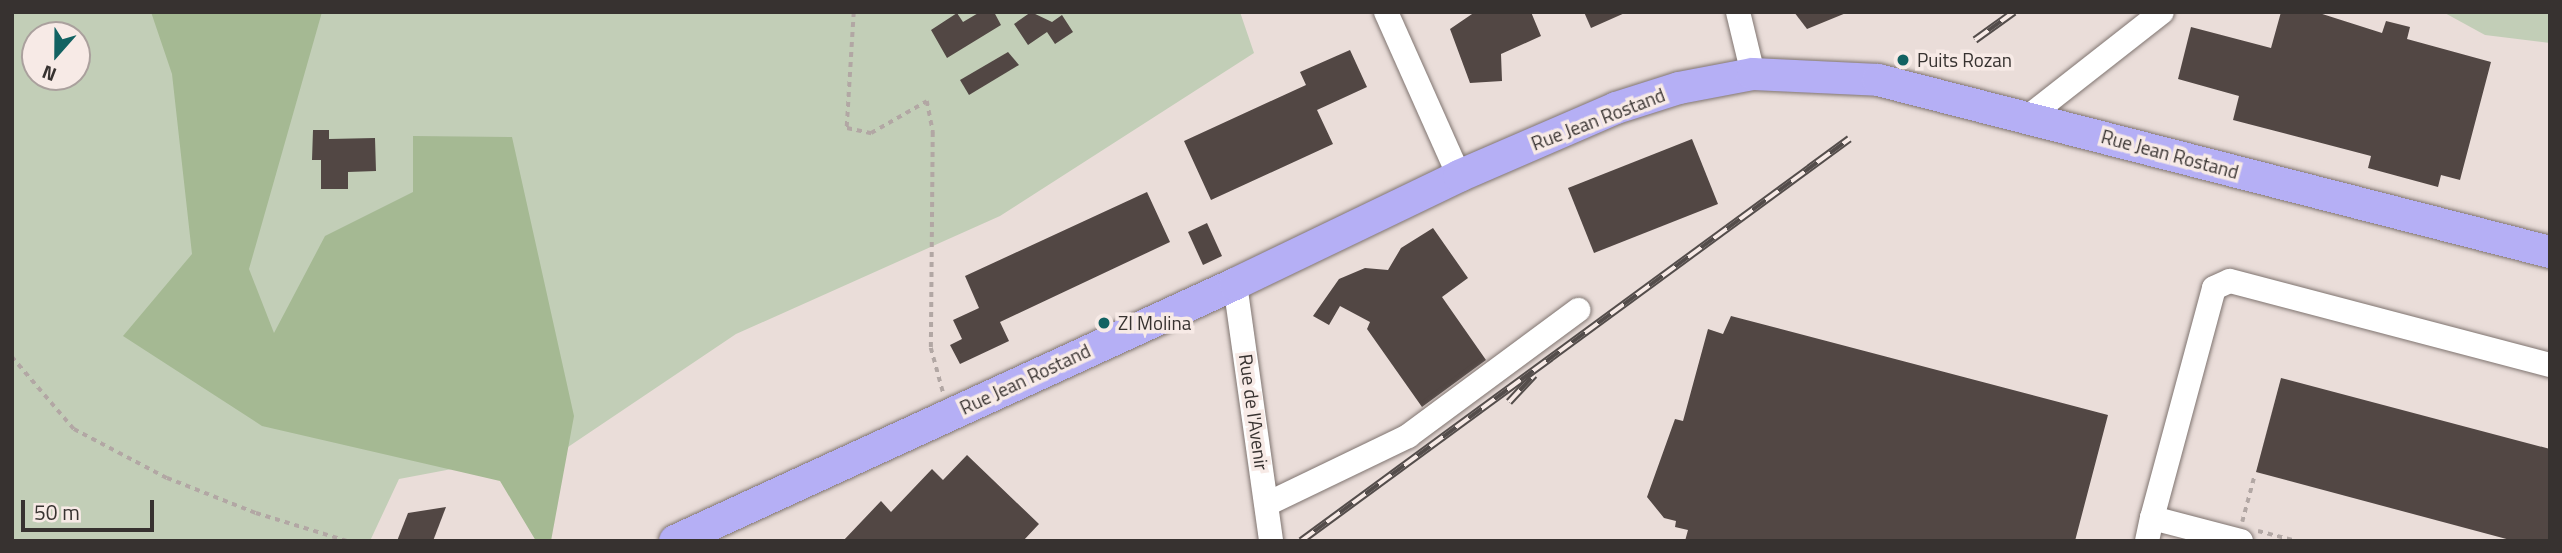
<!DOCTYPE html>
<html>
<head>
<meta charset="utf-8">
<style>
  body { margin:0 }
  #map { position:relative; width:2562px; height:553px; overflow:hidden; background:#eaddd9; font-family:"Titillium Web",sans-serif }
  div>[style] { position:absolute }
  .green>* { inset:0; background:#c2ceb7 }
  .forest>* { inset:0; background:#a5b993 }
  .building>* { inset:0; background:#524744 }
  .path>* { height:3.5px; margin-top:-1.75px; transform-origin:0; background:repeating-linear-gradient(90deg,#b2a7a4 0 5px,transparent 0 10px) }
  .roads { filter:drop-shadow(0 0 2px #7f7470) drop-shadow(0 0 2px #7f7470) }
  .minor>* { height:24px; margin:-12px; padding:0 12px; transform-origin:12px; border-radius:12px; background:#fff }
  .major>* { height:32px; margin:-16px; padding:0 16px; transform-origin:16px; border-radius:16px; background:#b5aff5 }
  .rail>* { height:8px; margin-top:-4px; transform-origin:0; background:repeating-linear-gradient(90deg,#f7eae6 0 16px,#544d4b 0 32px); box-sizing:border-box; border-block:2px solid #544d4b }
  .dots>* { width:19px; height:19px; translate:-50% -50%; box-sizing:border-box; border:4px solid #f7eae6; border-radius:50% }
  span { translate:-50% -50%; white-space:nowrap; text-align:center; line-height:1.15; -webkit-text-stroke:7px #f7eae6; paint-order:stroke }
  .poi-label { font-size:19px; color:#373230 }
  .left { translate:0 -50%; text-align:left }
  .street-label { font-size:19px; color:#373230 }
  .frame { position:absolute; inset:0; border:14px solid #373230; pointer-events:none }
  .north { position:absolute; left:21px; top:21px; width:70px; height:70px; box-sizing:border-box; background:#f7eae6; border:2px solid #aaa09d; border-radius:50%; rotate:201deg; font-size:19px; font-weight:700; line-height:28px; text-align:center; color:#373230 }
  .north::after { content:''; display:block; margin:auto; width:24px; height:32px; background:#126262; clip-path:polygon(50% 0,100% 100%,50% 72%,0 100%) }
  .scale { position:absolute; left:21px; top:500px; width:133px; height:32px; box-sizing:border-box; border:4px solid #373230; border-top:0; padding-left:9px; font-size:21px; line-height:24px; white-space:nowrap; color:#373230; -webkit-text-stroke:5px #f7eae6; paint-order:stroke }
</style>
</head>
<body>
<div id="map">
  <div class="green">
    <div style="clip-path:polygon(evenodd,12px 12px,1240px 12px,1254px 53px,1000px 216px,736px 334px,568px 447px,399px 479px,370px 541px,12px 541px,12px 12px,35px 35px,77px 35px,77px 77px,35px 77px,35px 35px)"></div>
    <div style="clip-path:polygon(2443px 12px,2550px 12px,2550px 43px,2485px 35px)"></div>
  </div>
  <div class="forest">
    <div style="clip-path:polygon(151px 12px,322px 12px,249px 269px,274px 333px,325px 236px,413px 192px,413px 136px,512px 137px,574px 416px,551px 541px,536px 541px,500px 481px,262px 426px,123px 336px,192px 254px,172px 74px)"></div>
  </div>
  <div class="building">
    <div style="clip-path:polygon(980px 12px,994px 12px,1001px 25px,947px 58px,931px 30px,957px 13px,963px 22px)"></div>
    <div style="clip-path:polygon(1031px 12px,1052px 22px,1062px 15px,1073px 32px,1055px 44px,1047px 32px,1028px 45px,1014px 24px)"></div>
    <div style="clip-path:polygon(1475px 12px,1531px 12px,1541px 36px,1501px 54px,1502px 81px,1470px 83px,1450px 29px)"></div>
    <div style="clip-path:polygon(1584px 12px,1627px 12px,1591px 28px)"></div>
    <div style="clip-path:polygon(1794px 12px,1846px 12px,1846px 13px,1807px 29px)"></div>
    <div style="clip-path:polygon(2281px 12px,2316px 12px,2382px 33px,2386px 21px,2410px 27px,2407px 39px,2491px 62px,2460px 180px,2441px 175px,2438px 187px,2368px 168px,2371px 156px,2233px 120px,2239px 96px,2178px 79px,2191px 27px,2271px 48px)"></div>
    <div style="clip-path:polygon(1350px 50px,1367px 87px,1317px 110px,1333px 144px,1211px 200px,1184px 141px,1306px 85px,1300px 72px)"></div>
    <div style="clip-path:polygon(1008px 52px,1019px 65px,969px 95px,960px 80px)"></div>
    <div style="clip-path:polygon(313px 130px,329px 130px,329px 139px,375px 138px,376px 171px,348px 172px,348px 189px,321px 189px,321px 160px,312px 160px)"></div>
    <div style="clip-path:polygon(1692px 139px,1718px 204px,1594px 253px,1568px 188px)"></div>
    <div style="clip-path:polygon(1147px 192px,1170px 242px,1000px 322px,1009px 341px,960px 364px,950px 345px,962px 339px,953px 320px,979px 308px,965px 276px)"></div>
    <div style="clip-path:polygon(1207px 223px,1222px 256px,1203px 265px,1188px 232px)"></div>
    <div style="clip-path:polygon(1433px 228px,1468px 278px,1442px 297px,1486px 360px,1422px 407px,1367px 329px,1370px 322px,1340px 306px,1329px 325px,1313px 316px,1339px 279px,1365px 268px,1388px 270px,1401px 248px)"></div>
    <div style="clip-path:polygon(1731px 316px,2108px 415px,2075px 541px,1685px 541px,1688px 530px,1675px 527px,1676px 521px,1664px 518px,1647px 497px,1675px 419px,1683px 421px,1708px 329px,1723px 334px)"></div>
    <div style="clip-path:polygon(2281px 378px,2550px 449px,2550px 541px,2514px 541px,2256px 472px)"></div>
    <div style="clip-path:polygon(967px 455px,1039px 524px,1023px 541px,843px 541px,881px 501px,891px 512px,932px 469px,943px 480px)"></div>
    <div style="clip-path:polygon(446px 507px,433px 541px,397px 541px,408px 513px)"></div>
  </div>
  <div class="path">
    <div style="left:854px;top:12px;width:116px;rotate:93.5deg"></div>
    <div style="left:847px;top:128px;width:25px;rotate:12deg"></div>
    <div style="left:871px;top:133px;width:64px;rotate:-29.7deg"></div>
    <div style="left:927px;top:101px;width:32px;rotate:79deg"></div>
    <div style="left:933px;top:132px;width:216px;rotate:90.5deg"></div>
    <div style="left:931px;top:348px;width:46px;rotate:74.7deg"></div>
    <div style="left:12px;top:357px;width:95px;rotate:49.3deg"></div>
    <div style="left:74px;top:429px;width:105px;rotate:27.8deg"></div>
    <div style="left:167px;top:478px;width:96px;rotate:21.5deg"></div>
    <div style="left:256px;top:513px;width:95px;rotate:17.1deg"></div>
    <div style="left:2242px;top:522px;width:47px;rotate:-75.1deg"></div>
    <div style="left:2258px;top:531px;width:40px;rotate:14.4deg"></div>
  </div>
  <div class="roads">
    <div class="minor">
      <div style="left:1386px;top:12px;width:180px;rotate:66deg"></div>
      <div style="left:1738px;top:12px;width:64px;rotate:76.4deg"></div>
      <div style="left:2028px;top:117px;width:170px;rotate:-38.1deg"></div>
      <div style="left:1235px;top:284px;width:260px;rotate:82deg"></div>
      <div style="left:1267px;top:504px;width:157px;rotate:-25.7deg"></div>
      <div style="left:1408px;top:436px;width:212px;rotate:-36.5deg"></div>
      <div style="left:2147px;top:541px;width:24px;rotate:-78deg"></div>
      <div style="left:2241px;top:541px;width:92px;rotate:-165.5deg"></div>
      <div style="left:2152px;top:518px;width:238px;rotate:-74.9deg"></div>
      <div style="left:2214px;top:288px;width:17px;rotate:-24deg"></div>
      <div style="left:2230px;top:281px;width:331px;rotate:14.7deg"></div>
    </div>
    <div class="major">
      <div style="left:675px;top:541px;width:616px;rotate:-24.65deg"></div>
      <div style="left:1235px;top:284px;width:249px;rotate:-25.7deg"></div>
      <div style="left:1459px;top:176px;width:171px;rotate:-23.4deg"></div>
      <div style="left:1616px;top:108px;width:66px;rotate:-17.6deg"></div>
      <div style="left:1679px;top:88px;width:75px;rotate:-10.7deg"></div>
      <div style="left:1753px;top:74px;width:125px;rotate:2.7deg"></div>
      <div style="left:1878px;top:80px;width:694px;rotate:14.36deg"></div>
    </div>
  </div>
  <div class="rail">
    <div style="left:1975px;top:40px;width:48px;rotate:-35.7deg"></div>
    <div style="left:1509px;top:402px;width:37px;rotate:-47deg"></div>
    <div style="left:1301px;top:541px;width:680px;rotate:-36.26deg"></div>
  </div>
  <div class="dots">
    <div style="left:1903px;top:60px;background:#126262"></div>
    <div style="left:1104px;top:323px;background:#126262"></div>
  </div>
  <div class="poi-label">
    <span class="left" style="left:1917px;top:60px">Puits Rozan</span>
    <span class="left" style="left:1118px;top:323px">ZI Molina</span>
  </div>
  <div class="street-label">
    <span style="left:1598px;top:119px;rotate:-21deg">Rue Jean Rostand</span>
    <span style="left:2170px;top:154px;rotate:15deg">Rue Jean Rostand</span>
    <span style="left:1025px;top:379px;rotate:-25deg">Rue Jean Rostand</span>
    <span style="left:1254px;top:412px;rotate:82deg">Rue de l'Avenir</span>
  </div>
  <div class="frame"></div>
  <div class="north">N</div>
  <div class="scale">50 m</div>
</div>
</body>
</html>
